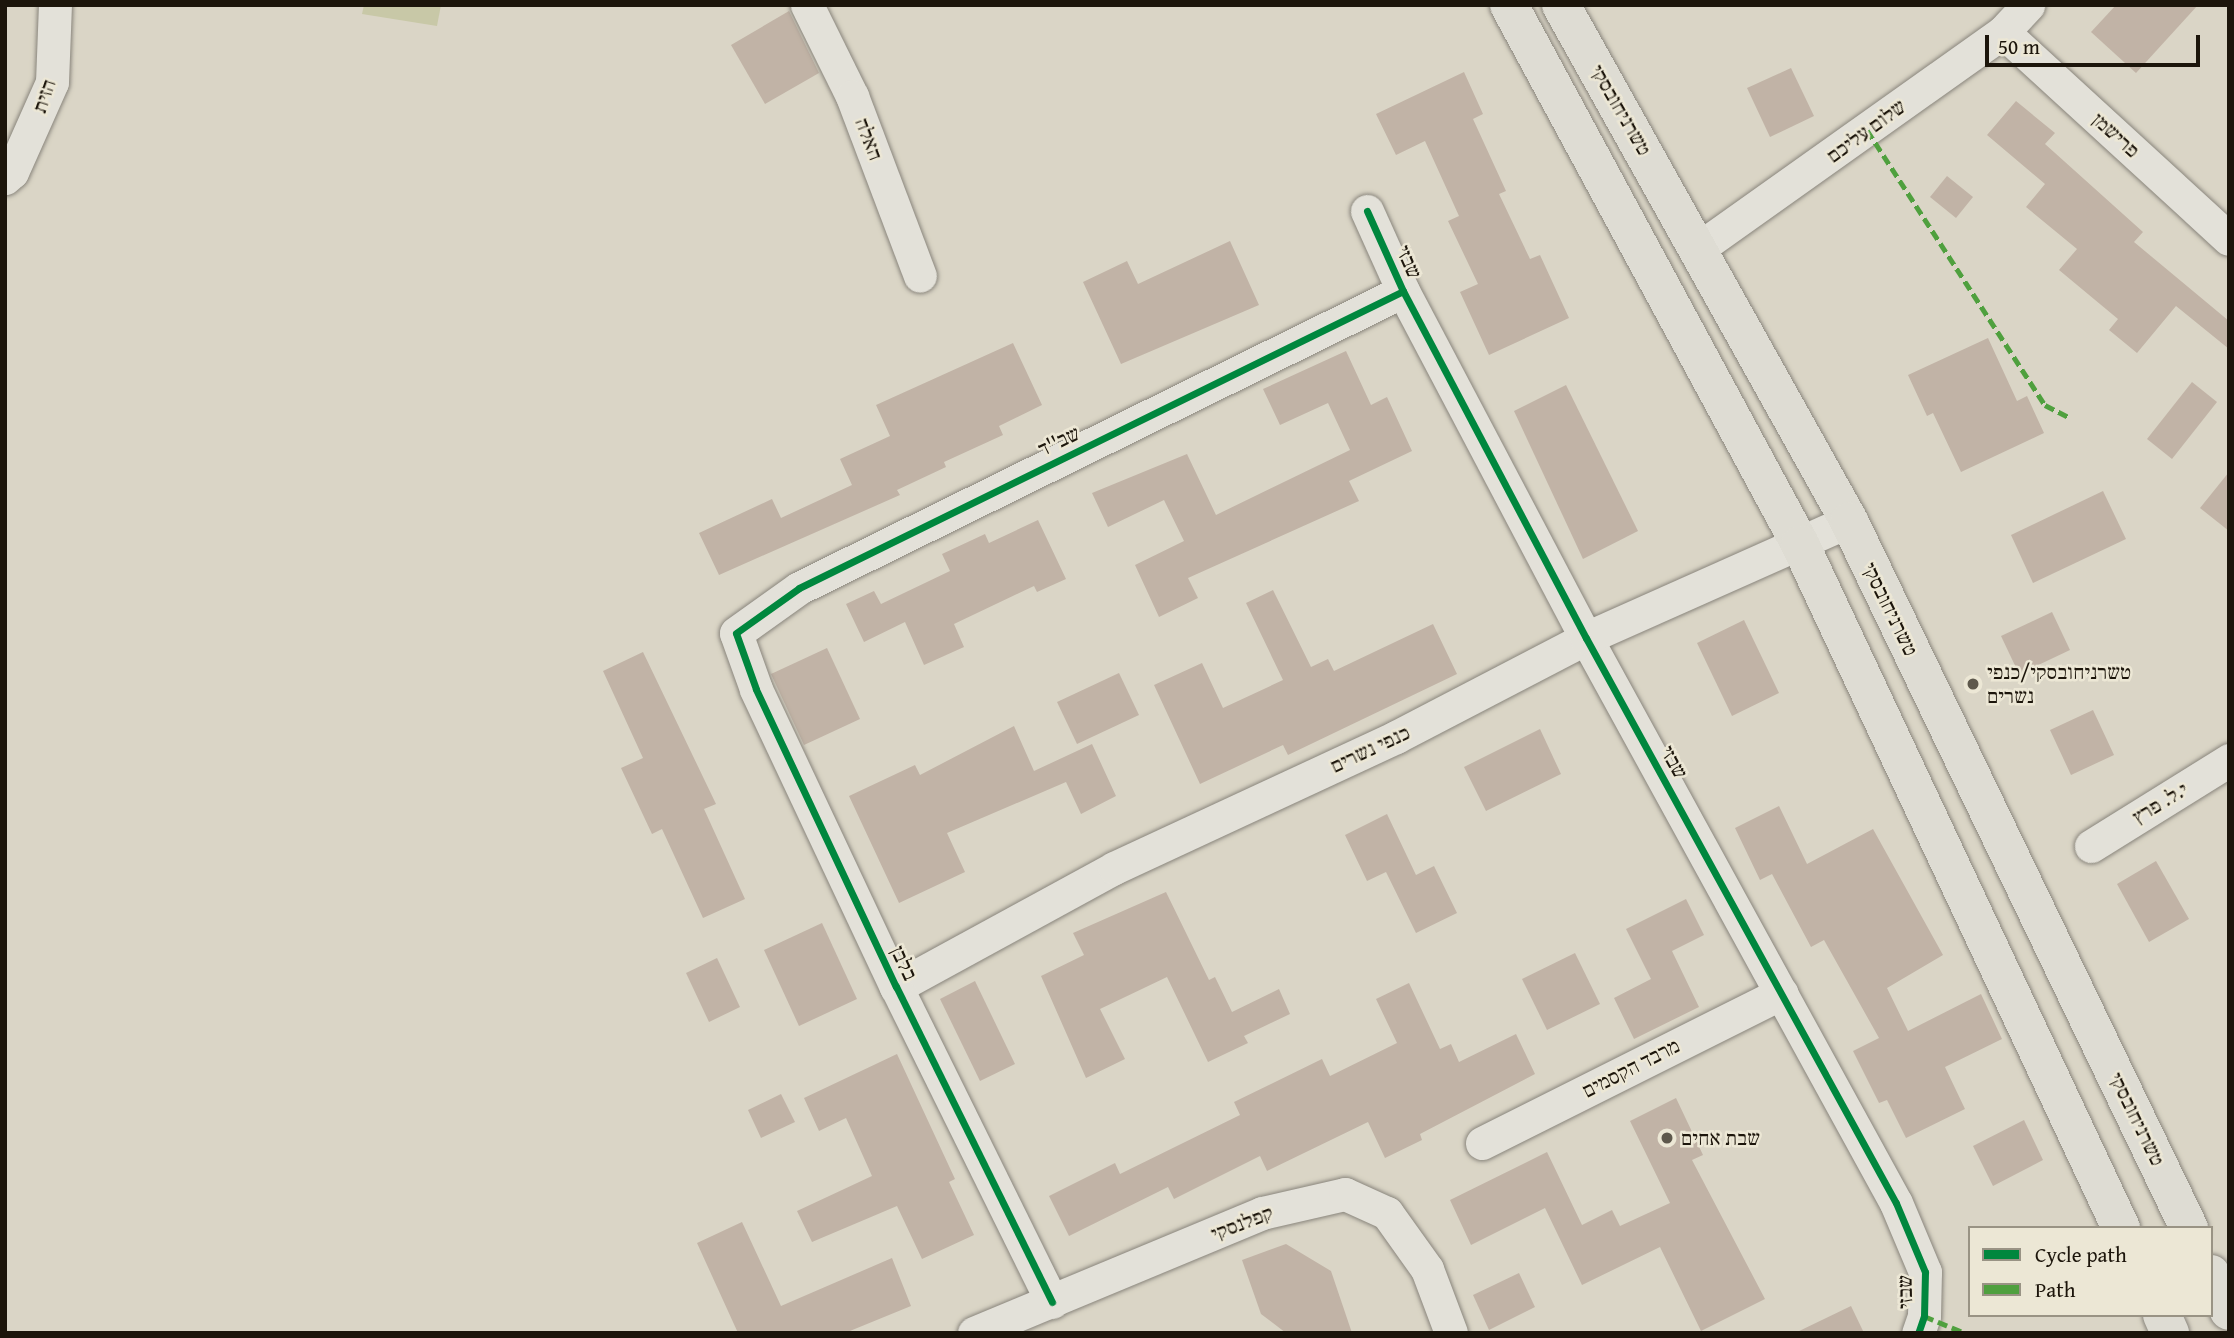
<!DOCTYPE html>
<html>
<head>
<meta charset="utf-8">
<style>
  body { margin:0 }
  #map { position:relative; width:2234px; height:1338px; overflow:hidden; background:#dad5c6; font-family:"Gentium Book Plus","Frank Ruhl Libre",serif }
  div>[style] { position:absolute }
  .green>* { inset:0; background:#c8c8a7 }
  .building>* { inset:0; background:#c1b3a6 }
  .roads { filter:drop-shadow(0 0 2px #89857c) drop-shadow(0 0 2px #89857c) }
  .street>* { height:33px; margin:-16.5px; padding:0 16.5px; transform-origin:16.5px; border-radius:16.5px; background:#e3e1d9 }
  .primary>* { height:38px; margin:-19px; padding:0 19px; transform-origin:19px; border-radius:19px; background:#dedcd3 }
  .quiet>* { height:5px; margin-top:-2.5px; transform-origin:0; background:repeating-linear-gradient(90deg,#4fa03e 0 10px,transparent 0 15px) }
  .cycleway>* { height:7px; margin:-3.5px; padding:0 3.5px; transform-origin:3.5px; border-radius:3.5px; background:#00873e }
  .dots>* { width:19px; height:19px; translate:-50% -50%; box-sizing:border-box; border:4px solid #ece7d5; border-radius:50% }
  span { translate:-50% -50%; white-space:nowrap; text-align:center; line-height:1.15; -webkit-text-stroke:5px #ece7d5; paint-order:stroke }
  .street-label { font-size:21px; color:#1c150b }
  .poi-label { font-size:21px; color:#1c150b }
  .left { translate:0 -50%; text-align:left }
  .frame { position:absolute; inset:0; border:7px solid #1c150b; pointer-events:none }
  .legend { position:absolute; left:1968px; top:1226px; width:245px; height:91px; box-sizing:border-box; background:#ece7d5; border:2px solid #999384; margin:0; padding:9px 12px; list-style:none; font-size:21px; color:#1c150b }
  .legend li { display:flex; align-items:center; gap:14px; height:35px }
  .legend b { width:35px; border:2px solid #999384 }
  .scale { position:absolute; left:1985px; top:35px; width:215px; height:32px; box-sizing:border-box; border:4px solid #1c150b; border-top:0; padding-left:9px; font-size:21px; line-height:24px; white-space:nowrap; color:#1c150b; -webkit-text-stroke:5px #ece7d5; paint-order:stroke }
</style>
</head>
<body>
<div id="map">
  <div class="green">
    <div style="clip-path:polygon(364px 5px,441px 5px,437px 26px,362px 14px)"></div>
  </div>
  <div class="building">
    <div style="clip-path:polygon(2116px 5px,2198px 5px,2136px 73px,2091px 32px)"></div>
    <div style="clip-path:polygon(789px 11px,819px 73px,765px 104px,731px 45px)"></div>
    <div style="clip-path:polygon(1791px 68px,1814px 116px,1770px 137px,1747px 88px)"></div>
    <div style="clip-path:polygon(1464px 72px,1483px 114px,1473px 119px,1506px 191px,1499px 194px,1530px 259px,1540px 255px,1569px 318px,1489px 355px,1460px 292px,1478px 284px,1448px 221px,1459px 216px,1425px 141px,1396px 155px,1376px 114px)"></div>
    <div style="clip-path:polygon(2016px 101px,2055px 133px,2045px 144px,2143px 232px,2134px 242px,2229px 321px,2229px 349px,2176px 306px,2137px 353px,2109px 330px,2118px 319px,2059px 270px,2077px 249px,2026px 207px,2045px 184px,1987px 135px)"></div>
    <div style="clip-path:polygon(1947px 176px,1973px 197px,1956px 218px,1930px 197px)"></div>
    <div style="clip-path:polygon(1230px 241px,1259px 305px,1121px 364px,1083px 282px,1127px 261px,1138px 284px)"></div>
    <div style="clip-path:polygon(1988px 338px,2017px 401px,2027px 396px,2044px 433px,1961px 472px,1933px 413px,1927px 416px,1908px 375px)"></div>
    <div style="clip-path:polygon(1013px 343px,1042px 405px,999px 426px,1003px 435px,944px 462px,946px 467px,897px 490px,900px 495px,719px 575px,699px 533px,772px 499px,781px 518px,852px 485px,840px 459px,890px 436px,876px 405px)"></div>
    <div style="clip-path:polygon(1346px 351px,1371px 405px,1387px 397px,1412px 451px,1349px 481px,1359px 501px,1188px 578px,1198px 598px,1159px 617px,1135px 565px,1184px 541px,1164px 500px,1108px 527px,1092px 493px,1187px 454px,1216px 515px,1350px 450px,1328px 403px,1280px 425px,1263px 389px)"></div>
    <div style="clip-path:polygon(2192px 382px,2217px 402px,2172px 459px,2147px 439px)"></div>
    <div style="clip-path:polygon(1566px 385px,1638px 531px,1583px 559px,1514px 411px)"></div>
    <div style="clip-path:polygon(2229px 472px,2229px 531px,2200px 508px)"></div>
    <div style="clip-path:polygon(2103px 491px,2126px 539px,2033px 583px,2011px 535px)"></div>
    <div style="clip-path:polygon(1038px 520px,1066px 579px,1037px 592px,1034px 586px,954px 624px,964px 647px,924px 665px,905px 622px,864px 642px,846px 604px,874px 591px,881px 604px,950px 571px,942px 554px,985px 534px,989px 543px)"></div>
    <div style="clip-path:polygon(1273px 590px,1311px 667px,1328px 659px,1334px 671px,1433px 624px,1457px 674px,1288px 755px,1283px 745px,1200px 784px,1154px 685px,1202px 663px,1223px 708px,1283px 680px,1246px 603px)"></div>
    <div style="clip-path:polygon(2052px 612px,2070px 650px,2019px 674px,2001px 636px)"></div>
    <div style="clip-path:polygon(1744px 620px,1779px 693px,1732px 716px,1697px 643px)"></div>
    <div style="clip-path:polygon(827px 648px,860px 719px,804px 745px,771px 674px)"></div>
    <div style="clip-path:polygon(643px 652px,716px 804px,704px 809px,745px 899px,703px 918px,662px 829px,652px 834px,621px 768px,643px 758px,603px 671px)"></div>
    <div style="clip-path:polygon(1119px 673px,1139px 715px,1077px 744px,1057px 702px)"></div>
    <div style="clip-path:polygon(2093px 710px,2114px 755px,2071px 775px,2050px 730px)"></div>
    <div style="clip-path:polygon(1014px 726px,1034px 771px,1092px 744px,1116px 796px,1081px 814px,1066px 782px,947px 833px,965px 872px,899px 903px,849px 796px,915px 765px,920px 775px)"></div>
    <div style="clip-path:polygon(1540px 729px,1561px 774px,1486px 811px,1464px 767px)"></div>
    <div style="clip-path:polygon(1779px 806px,1807px 864px,1873px 829px,1943px 955px,1887px 988px,1908px 1031px,1981px 994px,2002px 1039px,1945px 1067px,1965px 1109px,1906px 1138px,1887px 1100px,1879px 1103px,1853px 1051px,1879px 1038px,1824px 940px,1811px 947px,1772px 874px,1760px 880px,1735px 828px)"></div>
    <div style="clip-path:polygon(1387px 814px,1416px 875px,1434px 866px,1457px 913px,1416px 933px,1386px 872px,1367px 881px,1345px 835px)"></div>
    <div style="clip-path:polygon(2156px 861px,2189px 919px,2149px 942px,2117px 884px)"></div>
    <div style="clip-path:polygon(1166px 892px,1209px 980px,1215px 977px,1232px 1012px,1279px 989px,1290px 1014px,1244px 1036px,1248px 1043px,1208px 1062px,1167px 977px,1100px 1009px,1125px 1059px,1086px 1078px,1041px 976px,1084px 955px,1073px 933px)"></div>
    <div style="clip-path:polygon(1686px 899px,1704px 935px,1672px 951px,1699px 1007px,1634px 1039px,1614px 998px,1651px 979px,1626px 929px)"></div>
    <div style="clip-path:polygon(822px 923px,857px 999px,799px 1026px,764px 950px)"></div>
    <div style="clip-path:polygon(1575px 953px,1600px 1004px,1547px 1030px,1522px 979px)"></div>
    <div style="clip-path:polygon(717px 958px,740px 1007px,709px 1022px,686px 973px)"></div>
    <div style="clip-path:polygon(975px 981px,1015px 1064px,980px 1081px,940px 999px)"></div>
    <div style="clip-path:polygon(1409px 983px,1440px 1049px,1451px 1044px,1459px 1062px,1516px 1034px,1535px 1074px,1420px 1134px,1422px 1140px,1385px 1158px,1368px 1122px,1267px 1171px,1260px 1156px,1174px 1199px,1168px 1187px,1069px 1236px,1049px 1196px,1115px 1163px,1120px 1174px,1240px 1115px,1234px 1102px,1322px 1059px,1330px 1076px,1397px 1043px,1376px 999px)"></div>
    <div style="clip-path:polygon(897px 1054px,955px 1179px,949px 1182px,974px 1235px,922px 1259px,897px 1206px,812px 1242px,797px 1211px,872px 1176px,846px 1118px,819px 1131px,804px 1098px)"></div>
    <div style="clip-path:polygon(781px 1094px,795px 1122px,761px 1138px,748px 1110px)"></div>
    <div style="clip-path:polygon(1676px 1098px,1703px 1155px,1692px 1160px,1765px 1299px,1701px 1331px,1660px 1247px,1582px 1285px,1545px 1208px,1471px 1245px,1450px 1200px,1547px 1152px,1582px 1225px,1612px 1210px,1620px 1226px,1670px 1203px,1630px 1121px)"></div>
    <div style="clip-path:polygon(2024px 1120px,2043px 1160px,1993px 1186px,1973px 1146px)"></div>
    <div style="clip-path:polygon(742px 1222px,781px 1306px,892px 1258px,911px 1306px,845px 1333px,738px 1333px,697px 1243px)"></div>
    <div style="clip-path:polygon(1286px 1244px,1331px 1271px,1352px 1333px,1286px 1333px,1261px 1314px,1242px 1260px)"></div>
    <div style="clip-path:polygon(1519px 1273px,1535px 1307px,1489px 1330px,1473px 1295px)"></div>
    <div style="clip-path:polygon(1851px 1306px,1864px 1333px,1795px 1333px)"></div>
  </div>
  <div class="roads">
    <div class="street">
      <div style="left:807px;top:5px;width:102px;rotate:63.7deg"></div>
      <div style="left:852px;top:96px;width:192px;rotate:69.3deg"></div>
      <div style="left:2003px;top:32px;width:306px;rotate:42.5deg"></div>
      <div style="left:5px;top:178px;width:9px;rotate:-41deg"></div>
      <div style="left:12px;top:172px;width:98px;rotate:-66deg"></div>
      <div style="left:52px;top:82px;width:77px;rotate:-87.8deg"></div>
      <div style="left:1367px;top:211px;width:88px;rotate:65.8deg"></div>
      <div style="left:1403px;top:291px;width:392px;rotate:62.2deg"></div>
      <div style="left:1586px;top:638px;width:644px;rotate:61.25deg"></div>
      <div style="left:1896px;top:1203px;width:75px;rotate:67.2deg"></div>
      <div style="left:1925px;top:1272px;width:44px;rotate:91.3deg"></div>
      <div style="left:1924px;top:1316px;width:18px;rotate:109deg"></div>
      <div style="left:1699px;top:248px;width:373px;rotate:-35.4deg"></div>
      <div style="left:2003px;top:32px;width:37px;rotate:-47deg"></div>
      <div style="left:2091px;top:846px;width:163px;rotate:-31.9deg"></div>
      <div style="left:896px;top:987px;width:248px;rotate:-28.6deg"></div>
      <div style="left:1114px;top:868px;width:311px;rotate:-24.9deg"></div>
      <div style="left:1396px;top:737px;width:214px;rotate:-27.5deg"></div>
      <div style="left:1586px;top:638px;width:288px;rotate:-24deg"></div>
      <div style="left:1482px;top:1143px;width:335px;rotate:-26.6deg"></div>
      <div style="left:1052px;top:1302px;width:352px;rotate:-116.3deg"></div>
      <div style="left:896px;top:987px;width:329px;rotate:-115.2deg"></div>
      <div style="left:756px;top:689px;width:59px;rotate:-109.7deg"></div>
      <div style="left:736px;top:633px;width:77px;rotate:-35.5deg"></div>
      <div style="left:799px;top:588px;width:673px;rotate:-26.18deg"></div>
      <div style="left:974px;top:1333px;width:312px;rotate:-22.6deg"></div>
      <div style="left:1262px;top:1213px;width:85px;rotate:-12.9deg"></div>
      <div style="left:1345px;top:1194px;width:46px;rotate:24.3deg"></div>
      <div style="left:1387px;top:1213px;width:69px;rotate:54.5deg"></div>
      <div style="left:1427px;top:1269px;width:68px;rotate:69.4deg"></div>
    </div>
    <div class="primary">
      <div style="left:1509px;top:5px;width:613px;rotate:61.64deg"></div>
      <div style="left:1800px;top:544px;width:756px;rotate:64.86deg"></div>
      <div style="left:1561px;top:5px;width:591px;rotate:60.83deg"></div>
      <div style="left:1849px;top:521px;width:785px;rotate:64.32deg"></div>
      <div style="left:2211px;top:1274px;width:41px;rotate:64.1deg"></div>
      <div style="left:2162px;top:1315px;width:20px;rotate:66deg"></div>
    </div>
  </div>
  <div class="quiet">
    <div style="left:1867px;top:130px;width:328px;rotate:57.1deg"></div>
    <div style="left:2045px;top:405px;width:28px;rotate:27deg"></div>
    <div style="left:1924px;top:1316px;width:44px;rotate:22.5deg"></div>
  </div>
  <div class="cycleway">
    <div style="left:1367px;top:211px;width:88px;rotate:65.8deg"></div>
    <div style="left:1403px;top:291px;width:392px;rotate:62.2deg"></div>
    <div style="left:1586px;top:638px;width:644px;rotate:61.25deg"></div>
    <div style="left:1896px;top:1203px;width:75px;rotate:67.2deg"></div>
    <div style="left:1925px;top:1272px;width:44px;rotate:91.3deg"></div>
    <div style="left:1924px;top:1316px;width:18px;rotate:109deg"></div>
    <div style="left:1052px;top:1302px;width:352px;rotate:-116.3deg"></div>
    <div style="left:896px;top:987px;width:329px;rotate:-115.2deg"></div>
    <div style="left:756px;top:689px;width:59px;rotate:-109.7deg"></div>
    <div style="left:736px;top:633px;width:77px;rotate:-35.5deg"></div>
    <div style="left:799px;top:588px;width:673px;rotate:-26.18deg"></div>
  </div>
  <div class="dots">
    <div style="left:1973px;top:684px;background:#5e584c"></div>
    <div style="left:1667px;top:1138px;background:#5e584c"></div>
  </div>
  <div class="street-label">
    <span style="left:44px;top:96px;rotate:-71deg">הזית</span>
    <span style="left:1621px;top:110px;rotate:60deg">טשרניחובסקי</span>
    <span style="left:1866px;top:131px;rotate:-36deg">שלום עליכם</span>
    <span style="left:2116px;top:135px;rotate:42deg">פרישמן</span>
    <span style="left:869px;top:139px;rotate:69deg">האלה</span>
    <span style="left:1409px;top:262px;rotate:66deg">שבזי</span>
    <span style="left:1059px;top:441px;rotate:-26deg">שב''ד</span>
    <span style="left:1890px;top:609px;rotate:64deg">טשרניחובסקי</span>
    <span style="left:1370px;top:749px;rotate:-25deg">כנפי נשרים</span>
    <span style="left:1674px;top:762px;rotate:61deg">שבזי</span>
    <span style="left:2160px;top:803px;rotate:-31deg">י.ל. פרץ</span>
    <span style="left:904px;top:963px;rotate:65deg">בלבן</span>
    <span style="left:1631px;top:1068px;rotate:-27deg">מרבד הקסמים</span>
    <span style="left:2137px;top:1119px;rotate:64deg">טשרניחובסקי</span>
    <span style="left:1242px;top:1223px;rotate:-21deg">קפלנסקי</span>
    <span style="left:1905px;top:1292px;rotate:-91deg">שבזי</span>
  </div>
  <div class="poi-label">
    <span class="left" style="left:1987px;top:684px">טשרניחובסקי/כנפי<br>נשרים</span>
    <span class="left" style="left:1681px;top:1138px">שבת אחים</span>
  </div>
  <div class="frame"></div>
  <ul class="legend">
  <li><b style="height:9px;background:#00873e"></b>Cycle path</li>
  <li><b style="height:9px;background:#4fa03e"></b>Path</li>
  </ul>
  <div class="scale">50 m</div>
</div>
</body>
</html>
